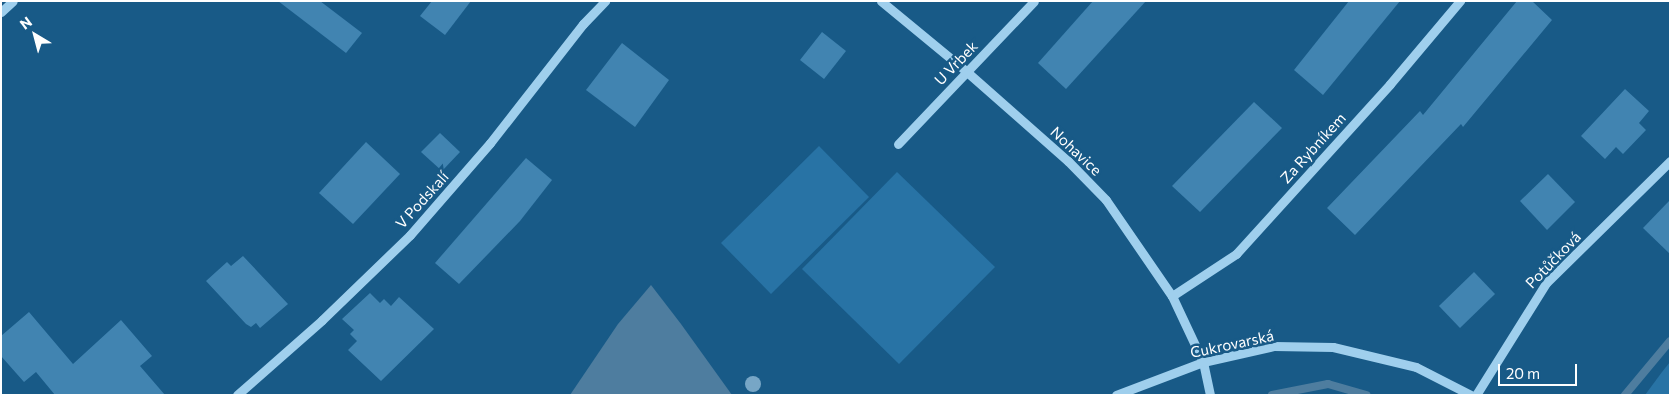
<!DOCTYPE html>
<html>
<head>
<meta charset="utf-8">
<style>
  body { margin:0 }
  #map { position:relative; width:1671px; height:396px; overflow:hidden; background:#185a87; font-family:Commissioner,sans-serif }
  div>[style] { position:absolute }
  .green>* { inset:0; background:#2873a5 }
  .water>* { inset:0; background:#4e7d9f }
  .stream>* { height:8px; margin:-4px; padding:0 4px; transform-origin:4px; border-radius:4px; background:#4e7d9f }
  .building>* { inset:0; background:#4184b1 }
  .minor>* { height:9px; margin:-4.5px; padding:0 4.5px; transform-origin:4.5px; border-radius:4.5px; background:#9fcfed }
  .trees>* { width:16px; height:16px; margin:-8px; border-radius:50%; background:#77a6c6 }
  span { translate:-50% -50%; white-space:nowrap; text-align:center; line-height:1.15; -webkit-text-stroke:5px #185a87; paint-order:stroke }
  .street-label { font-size:15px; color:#fff }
  .frame { position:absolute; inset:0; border:2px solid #fff; pointer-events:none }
  .north { position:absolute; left:10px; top:10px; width:50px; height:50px; -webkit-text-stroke:4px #185a87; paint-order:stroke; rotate:323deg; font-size:14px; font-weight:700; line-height:20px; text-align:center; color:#fff }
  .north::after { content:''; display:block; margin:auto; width:18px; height:22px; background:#fff; clip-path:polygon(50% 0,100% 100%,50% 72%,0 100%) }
  .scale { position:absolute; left:1498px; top:364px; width:79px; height:22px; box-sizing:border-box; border:2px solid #fff; border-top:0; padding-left:6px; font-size:15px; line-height:18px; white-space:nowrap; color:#fff; -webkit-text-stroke:4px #185a87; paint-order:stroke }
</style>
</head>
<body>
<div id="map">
  <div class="green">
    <div style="clip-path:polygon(819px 146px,869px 197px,771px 294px,721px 243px)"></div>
    <div style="clip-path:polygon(897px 172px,995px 267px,899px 364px,802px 269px)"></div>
    <div style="clip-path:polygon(1670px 362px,1670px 395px,1645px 395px,1662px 372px)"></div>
  </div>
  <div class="water">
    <div style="clip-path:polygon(651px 285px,681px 324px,732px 395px,570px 395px,618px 324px)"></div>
  </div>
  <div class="stream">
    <div style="left:1272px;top:395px;width:57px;rotate:-11.1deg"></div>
    <div style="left:1328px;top:384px;width:40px;rotate:16deg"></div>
    <div style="left:1625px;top:395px;width:70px;rotate:-50.2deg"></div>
  </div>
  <div class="building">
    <div style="clip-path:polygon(278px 1px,320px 1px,362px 33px,346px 53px)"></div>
    <div style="clip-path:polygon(432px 1px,471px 1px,445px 35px,420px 16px)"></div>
    <div style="clip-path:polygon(1093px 1px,1146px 1px,1066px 89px,1038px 63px)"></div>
    <div style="clip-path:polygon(1349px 1px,1400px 1px,1323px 95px,1294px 70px)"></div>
    <div style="clip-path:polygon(1517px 1px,1532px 1px,1552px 20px,1463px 127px,1461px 124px,1355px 235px,1327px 208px,1420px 111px,1423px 115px)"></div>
    <div style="clip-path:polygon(822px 32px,846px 51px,824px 79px,800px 60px)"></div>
    <div style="clip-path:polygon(622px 43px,669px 80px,635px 127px,586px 90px)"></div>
    <div style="clip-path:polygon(1625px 89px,1649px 111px,1639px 123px,1646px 130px,1623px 154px,1616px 147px,1605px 159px,1581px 136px)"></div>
    <div style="clip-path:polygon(1254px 102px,1282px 128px,1200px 212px,1172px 186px)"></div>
    <div style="clip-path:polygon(440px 133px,460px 152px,442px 171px,421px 152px)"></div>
    <div style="clip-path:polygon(366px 142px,400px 174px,353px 224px,319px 193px)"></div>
    <div style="clip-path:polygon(526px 158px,552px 180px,520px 221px,459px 284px,435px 263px)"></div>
    <div style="clip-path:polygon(1548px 174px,1575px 202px,1547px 230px,1520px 201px)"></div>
    <div style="clip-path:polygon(1670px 200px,1670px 254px,1643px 228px)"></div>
    <div style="clip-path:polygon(243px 256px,288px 304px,260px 328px,256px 323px,251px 327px,246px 324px,206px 281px,227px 262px,231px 266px)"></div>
    <div style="clip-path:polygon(1474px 272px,1495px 294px,1460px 328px,1439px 306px)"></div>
    <div style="clip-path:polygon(370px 293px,380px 303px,384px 299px,391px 306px,399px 297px,434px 329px,381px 381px,348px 350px,357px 341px,350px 334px,354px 330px,342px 319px)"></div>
    <div style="clip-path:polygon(29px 312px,73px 364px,121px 320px,152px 356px,140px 366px,165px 395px,55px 395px,36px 372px,24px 382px,1px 356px,1px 336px)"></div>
  </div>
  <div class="minor">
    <div style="left:881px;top:1px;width:112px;rotate:39.5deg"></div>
    <div style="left:967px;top:72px;width:135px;rotate:41.4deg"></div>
    <div style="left:1068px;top:161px;width:54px;rotate:45.7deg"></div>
    <div style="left:1106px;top:200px;width:116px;rotate:55.5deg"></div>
    <div style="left:1172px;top:296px;width:73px;rotate:64.8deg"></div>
    <div style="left:1203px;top:362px;width:34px;rotate:78deg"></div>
    <div style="left:1px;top:12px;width:16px;rotate:-43deg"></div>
    <div style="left:898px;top:144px;width:197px;rotate:-46.4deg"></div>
    <div style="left:1172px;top:296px;width:77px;rotate:-33.3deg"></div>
    <div style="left:1236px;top:254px;width:229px;rotate:-47.8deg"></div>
    <div style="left:1390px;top:84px;width:109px;rotate:-49.9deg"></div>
    <div style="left:237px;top:395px;width:113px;rotate:-41.4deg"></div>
    <div style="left:322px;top:320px;width:122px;rotate:-44deg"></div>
    <div style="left:410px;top:235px;width:122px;rotate:-49deg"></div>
    <div style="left:490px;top:143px;width:151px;rotate:-52deg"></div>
    <div style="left:583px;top:24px;width:32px;rotate:-46deg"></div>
    <div style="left:1116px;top:395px;width:93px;rotate:-20.8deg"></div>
    <div style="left:1203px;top:362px;width:73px;rotate:-12.7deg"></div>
    <div style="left:1274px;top:346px;width:59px;rotate:1deg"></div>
    <div style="left:1333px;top:347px;width:85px;rotate:13.5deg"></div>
    <div style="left:1416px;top:367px;width:62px;rotate:27deg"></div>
    <div style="left:1476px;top:395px;width:132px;rotate:-58deg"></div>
    <div style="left:1546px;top:283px;width:174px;rotate:-44.5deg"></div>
  </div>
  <div class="trees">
    <div style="left:753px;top:384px"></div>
  </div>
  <div class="street-label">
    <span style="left:956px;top:63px;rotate:-46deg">U Vrbek</span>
    <span style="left:1313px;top:148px;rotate:-48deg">Za Rybníkem</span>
    <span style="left:1076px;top:151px;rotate:43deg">Nohavice</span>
    <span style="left:422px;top:200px;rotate:-48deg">V Podskalí</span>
    <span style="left:1553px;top:260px;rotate:-46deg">Potůčková</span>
    <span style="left:1232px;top:344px;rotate:-12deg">Cukrovarská</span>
  </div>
  <div class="frame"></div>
  <div class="north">N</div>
  <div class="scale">20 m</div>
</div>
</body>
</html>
